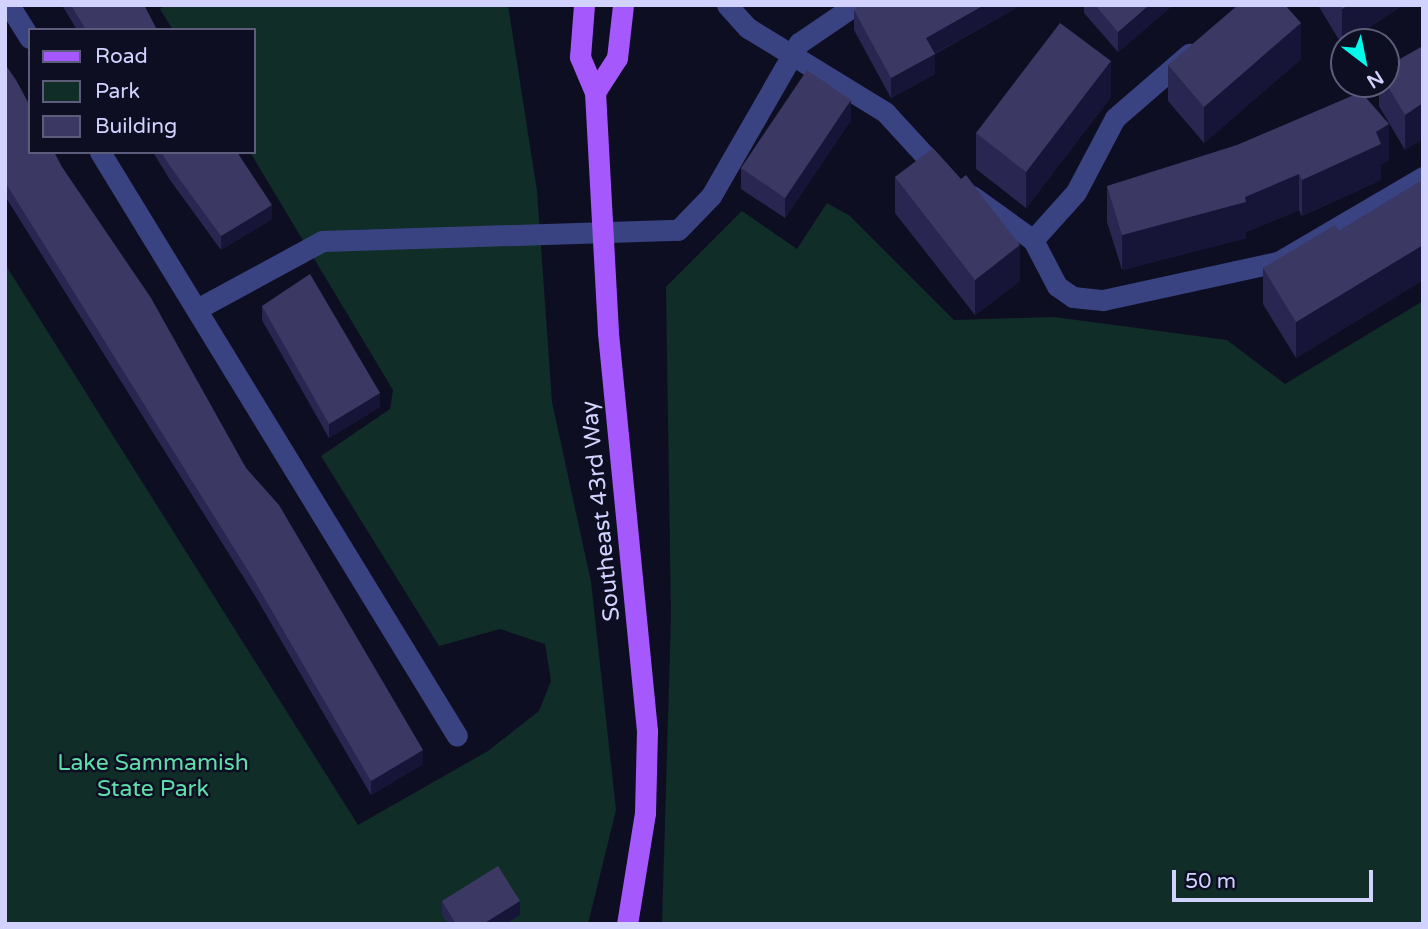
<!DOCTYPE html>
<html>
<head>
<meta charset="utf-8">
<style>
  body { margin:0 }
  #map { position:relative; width:1428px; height:929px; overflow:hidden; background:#0e0e23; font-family:"Varela Round",sans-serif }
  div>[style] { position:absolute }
  .green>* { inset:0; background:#112d28 }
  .minor>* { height:21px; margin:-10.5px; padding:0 10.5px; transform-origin:10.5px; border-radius:10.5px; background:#3a4382 }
  .major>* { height:21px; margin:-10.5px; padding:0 10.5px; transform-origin:10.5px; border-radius:10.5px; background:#a559fd }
  .wall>* { inset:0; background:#292751 }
  .shaded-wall>* { inset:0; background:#161537 }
  .building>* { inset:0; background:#3b3964 }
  span { translate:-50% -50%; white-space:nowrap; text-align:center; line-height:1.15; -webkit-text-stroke:5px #0e0e23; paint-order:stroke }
  .street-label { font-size:23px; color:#d1d3fe }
  .park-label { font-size:23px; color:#5ddea9 }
  .frame { position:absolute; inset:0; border:7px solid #d1d3fe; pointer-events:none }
  .legend { position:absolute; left:28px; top:28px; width:228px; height:126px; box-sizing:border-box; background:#0e0e23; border:2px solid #5c5d7b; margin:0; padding:9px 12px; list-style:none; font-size:21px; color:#d1d3fe }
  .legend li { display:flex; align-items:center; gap:14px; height:35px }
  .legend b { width:35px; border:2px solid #5c5d7b }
  .north { position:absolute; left:1330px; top:28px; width:70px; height:70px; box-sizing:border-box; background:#0e0e23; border:2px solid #5c5d7b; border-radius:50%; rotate:148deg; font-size:19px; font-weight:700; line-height:28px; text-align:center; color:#d1d3fe }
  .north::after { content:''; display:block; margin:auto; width:24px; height:32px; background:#03f9e9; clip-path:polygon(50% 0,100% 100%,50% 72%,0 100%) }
  .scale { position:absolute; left:1172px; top:870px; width:201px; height:32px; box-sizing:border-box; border:4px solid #d1d3fe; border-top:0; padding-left:9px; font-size:21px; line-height:24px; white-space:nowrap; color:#d1d3fe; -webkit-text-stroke:5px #0e0e23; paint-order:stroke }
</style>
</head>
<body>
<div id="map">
  <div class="green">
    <div style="clip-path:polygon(166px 5px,508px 5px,537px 191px,552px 402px,591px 582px,616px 810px,588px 924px,5px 924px,5px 264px,358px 825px,488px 751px,539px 711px,551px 681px,545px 644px,500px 629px,439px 646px,321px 456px,390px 409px,393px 390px,250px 152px,254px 30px,173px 30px,160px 9px)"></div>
    <div style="clip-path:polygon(827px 203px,850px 216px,954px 320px,1054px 317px,1227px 340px,1285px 384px,1423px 301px,1423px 924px,662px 924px,671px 617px,666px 287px,742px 211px,797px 249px)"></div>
  </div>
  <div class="minor">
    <div style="left:9px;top:5px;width:39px;rotate:58deg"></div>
    <div style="left:727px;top:5px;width:31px;rotate:48deg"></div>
    <div style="left:748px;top:28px;width:161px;rotate:31.5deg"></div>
    <div style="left:885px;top:112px;width:86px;rotate:47.4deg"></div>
    <div style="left:100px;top:152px;width:684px;rotate:58.56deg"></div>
    <div style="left:972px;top:196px;width:75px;rotate:35.8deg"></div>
    <div style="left:1033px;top:240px;width:52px;rotate:62.4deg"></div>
    <div style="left:1057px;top:286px;width:19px;rotate:35deg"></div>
    <div style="left:1073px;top:297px;width:30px;rotate:6deg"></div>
    <div style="left:1103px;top:300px;width:179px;rotate:-12.3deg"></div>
    <div style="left:1278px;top:262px;width:168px;rotate:-30.4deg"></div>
    <div style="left:1033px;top:240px;width:64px;rotate:-48.1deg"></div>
    <div style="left:1076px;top:192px;width:84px;rotate:-62.2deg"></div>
    <div style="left:1115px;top:118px;width:98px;rotate:-40.9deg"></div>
    <div style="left:197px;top:309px;width:142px;rotate:-28.5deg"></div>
    <div style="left:322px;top:241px;width:356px;rotate:-1.8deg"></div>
    <div style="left:678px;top:230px;width:47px;rotate:-45.9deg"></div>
    <div style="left:711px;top:196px;width:177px;rotate:-60.1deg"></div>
    <div style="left:799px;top:43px;width:68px;rotate:-34.2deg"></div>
  </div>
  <div class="major">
    <div style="left:584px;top:5px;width:52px;rotate:94.4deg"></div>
    <div style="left:580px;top:57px;width:38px;rotate:67deg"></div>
    <div style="left:595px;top:92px;width:241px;rotate:86.9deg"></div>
    <div style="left:608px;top:333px;width:400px;rotate:84.4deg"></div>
    <div style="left:647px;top:731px;width:82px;rotate:91.4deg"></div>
    <div style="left:645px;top:813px;width:112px;rotate:99.2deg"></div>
    <div style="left:595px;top:92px;width:40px;rotate:-57.1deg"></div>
    <div style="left:617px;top:58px;width:53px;rotate:-83.5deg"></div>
  </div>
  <div class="wall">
    <div style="clip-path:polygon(62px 5px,144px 5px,157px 30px,77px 30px)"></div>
    <div style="clip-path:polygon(862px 5px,1021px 5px,935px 54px,935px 74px,891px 98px,854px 30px,854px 10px)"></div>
    <div style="clip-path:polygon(1084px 5px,1173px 5px,1118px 52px,1084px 13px)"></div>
    <div style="clip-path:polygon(1318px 5px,1403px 5px,1347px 42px,1344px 42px,1342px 45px)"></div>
    <div style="clip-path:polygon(1423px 46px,1405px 150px,1379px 106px,1379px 84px,1386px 84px,1386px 67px)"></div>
    <div style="clip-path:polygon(1301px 59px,1204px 143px,1168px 101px,1168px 65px)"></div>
    <div style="clip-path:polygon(5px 64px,62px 167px,246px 468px,423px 764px,371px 795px,254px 594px,5px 196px)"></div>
    <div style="clip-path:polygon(1111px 97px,1026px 208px,976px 169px,976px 133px)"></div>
    <div style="clip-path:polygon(851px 120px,785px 218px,741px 189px,741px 168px)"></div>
    <div style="clip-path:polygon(153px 152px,237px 152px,272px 219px,221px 250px,170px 180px)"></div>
    <div style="clip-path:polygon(1389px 160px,1381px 164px,1381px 180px,1302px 216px,1299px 210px,1246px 232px,1246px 238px,1122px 270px,1107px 222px,1107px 186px)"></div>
    <div style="clip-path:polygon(895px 177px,1020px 281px,975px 315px,895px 213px)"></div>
    <div style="clip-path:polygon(1423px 180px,1423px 280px,1296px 358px,1263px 304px,1263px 268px,1339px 231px)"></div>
    <div style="clip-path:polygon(262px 306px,380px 407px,329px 438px,262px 320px)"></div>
    <div style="clip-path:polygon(442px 901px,520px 915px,505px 924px,448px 924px,442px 915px)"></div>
  </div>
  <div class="shaded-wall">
    <div style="clip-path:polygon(984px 5px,1021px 5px,932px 55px,935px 54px,935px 74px,891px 98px,891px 78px,926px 38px)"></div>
    <div style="clip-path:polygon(1149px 5px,1173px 5px,1118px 52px,1118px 32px)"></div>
    <div style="clip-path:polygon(1348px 5px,1403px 5px,1347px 42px,1344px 42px,1344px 44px,1342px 45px,1342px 9px)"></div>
    <div style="clip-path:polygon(1301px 23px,1301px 59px,1204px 143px,1204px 107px)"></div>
    <div style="clip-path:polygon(1111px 61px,1111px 97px,1026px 208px,1026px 172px)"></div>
    <div style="clip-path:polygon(851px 100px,851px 120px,785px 218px,785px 198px)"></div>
    <div style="clip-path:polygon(1423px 103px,1423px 139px,1405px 150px,1405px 115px)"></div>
    <div style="clip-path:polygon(1389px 124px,1389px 160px,1381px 164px,1381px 180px,1302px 216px,1302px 180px)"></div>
    <div style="clip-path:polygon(1299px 174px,1299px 210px,1246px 232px,1246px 238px,1122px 270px,1122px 235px,1245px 197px)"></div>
    <div style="clip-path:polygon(272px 205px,272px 219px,221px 250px,221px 236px)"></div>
    <div style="clip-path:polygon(1020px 245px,1020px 281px,975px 315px,975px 280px)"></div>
    <div style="clip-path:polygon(1423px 245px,1423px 280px,1296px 358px,1296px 322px)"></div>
    <div style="clip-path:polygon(380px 393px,380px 407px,329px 438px,329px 424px)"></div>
    <div style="clip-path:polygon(423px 750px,423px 764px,371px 795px,371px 781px)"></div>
    <div style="clip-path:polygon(520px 901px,520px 915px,505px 924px,483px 924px)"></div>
  </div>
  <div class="building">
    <div style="clip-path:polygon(71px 5px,144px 5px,157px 30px,86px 30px)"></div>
    <div style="clip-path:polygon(862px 5px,984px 5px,926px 38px,935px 54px,891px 78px,854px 10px)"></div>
    <div style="clip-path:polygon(1095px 5px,1149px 5px,1118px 32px)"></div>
    <div style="clip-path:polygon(1238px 5px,1285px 5px,1301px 23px,1204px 107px,1168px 65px)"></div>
    <div style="clip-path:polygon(1340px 5px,1348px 5px,1342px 9px)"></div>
    <div style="clip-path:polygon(1060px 23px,1111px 61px,1026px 172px,976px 133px)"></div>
    <div style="clip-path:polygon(1423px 46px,1423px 103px,1405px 115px,1386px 83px,1386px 67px)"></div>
    <div style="clip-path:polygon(5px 64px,16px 80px,30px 106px,30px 152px,54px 152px,62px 167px,151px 298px,246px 468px,279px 505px,423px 750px,371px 781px,254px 580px,5px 182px)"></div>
    <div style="clip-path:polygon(807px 70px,851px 100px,785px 198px,741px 168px)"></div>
    <div style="clip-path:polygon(1361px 92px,1389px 124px,1376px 132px,1381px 144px,1302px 180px,1299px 174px,1245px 197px,1246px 202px,1122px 235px,1107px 186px,1237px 145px)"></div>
    <div style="clip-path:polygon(933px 148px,961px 179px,966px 175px,1020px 245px,975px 280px,895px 177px)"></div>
    <div style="clip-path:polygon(161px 152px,237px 152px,272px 205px,221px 236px,170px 166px)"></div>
    <div style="clip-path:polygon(1423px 180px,1423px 245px,1296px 322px,1263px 268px,1335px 225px,1339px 231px)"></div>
    <div style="clip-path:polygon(310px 274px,380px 393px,329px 424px,262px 306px)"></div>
    <div style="clip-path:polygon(498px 866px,520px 901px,483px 924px,456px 924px,442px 901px)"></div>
  </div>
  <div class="street-label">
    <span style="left:601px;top:511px;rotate:-96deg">Southeast 43rd Way</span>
  </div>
  <div class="park-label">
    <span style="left:153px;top:776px">Lake Sammamish<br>State Park</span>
  </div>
  <div class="frame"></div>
  <ul class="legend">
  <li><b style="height:9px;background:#a559fd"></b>Road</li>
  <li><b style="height:19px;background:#112d28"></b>Park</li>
  <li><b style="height:19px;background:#3b3964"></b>Building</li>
  </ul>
  <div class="north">N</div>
  <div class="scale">50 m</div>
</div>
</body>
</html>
